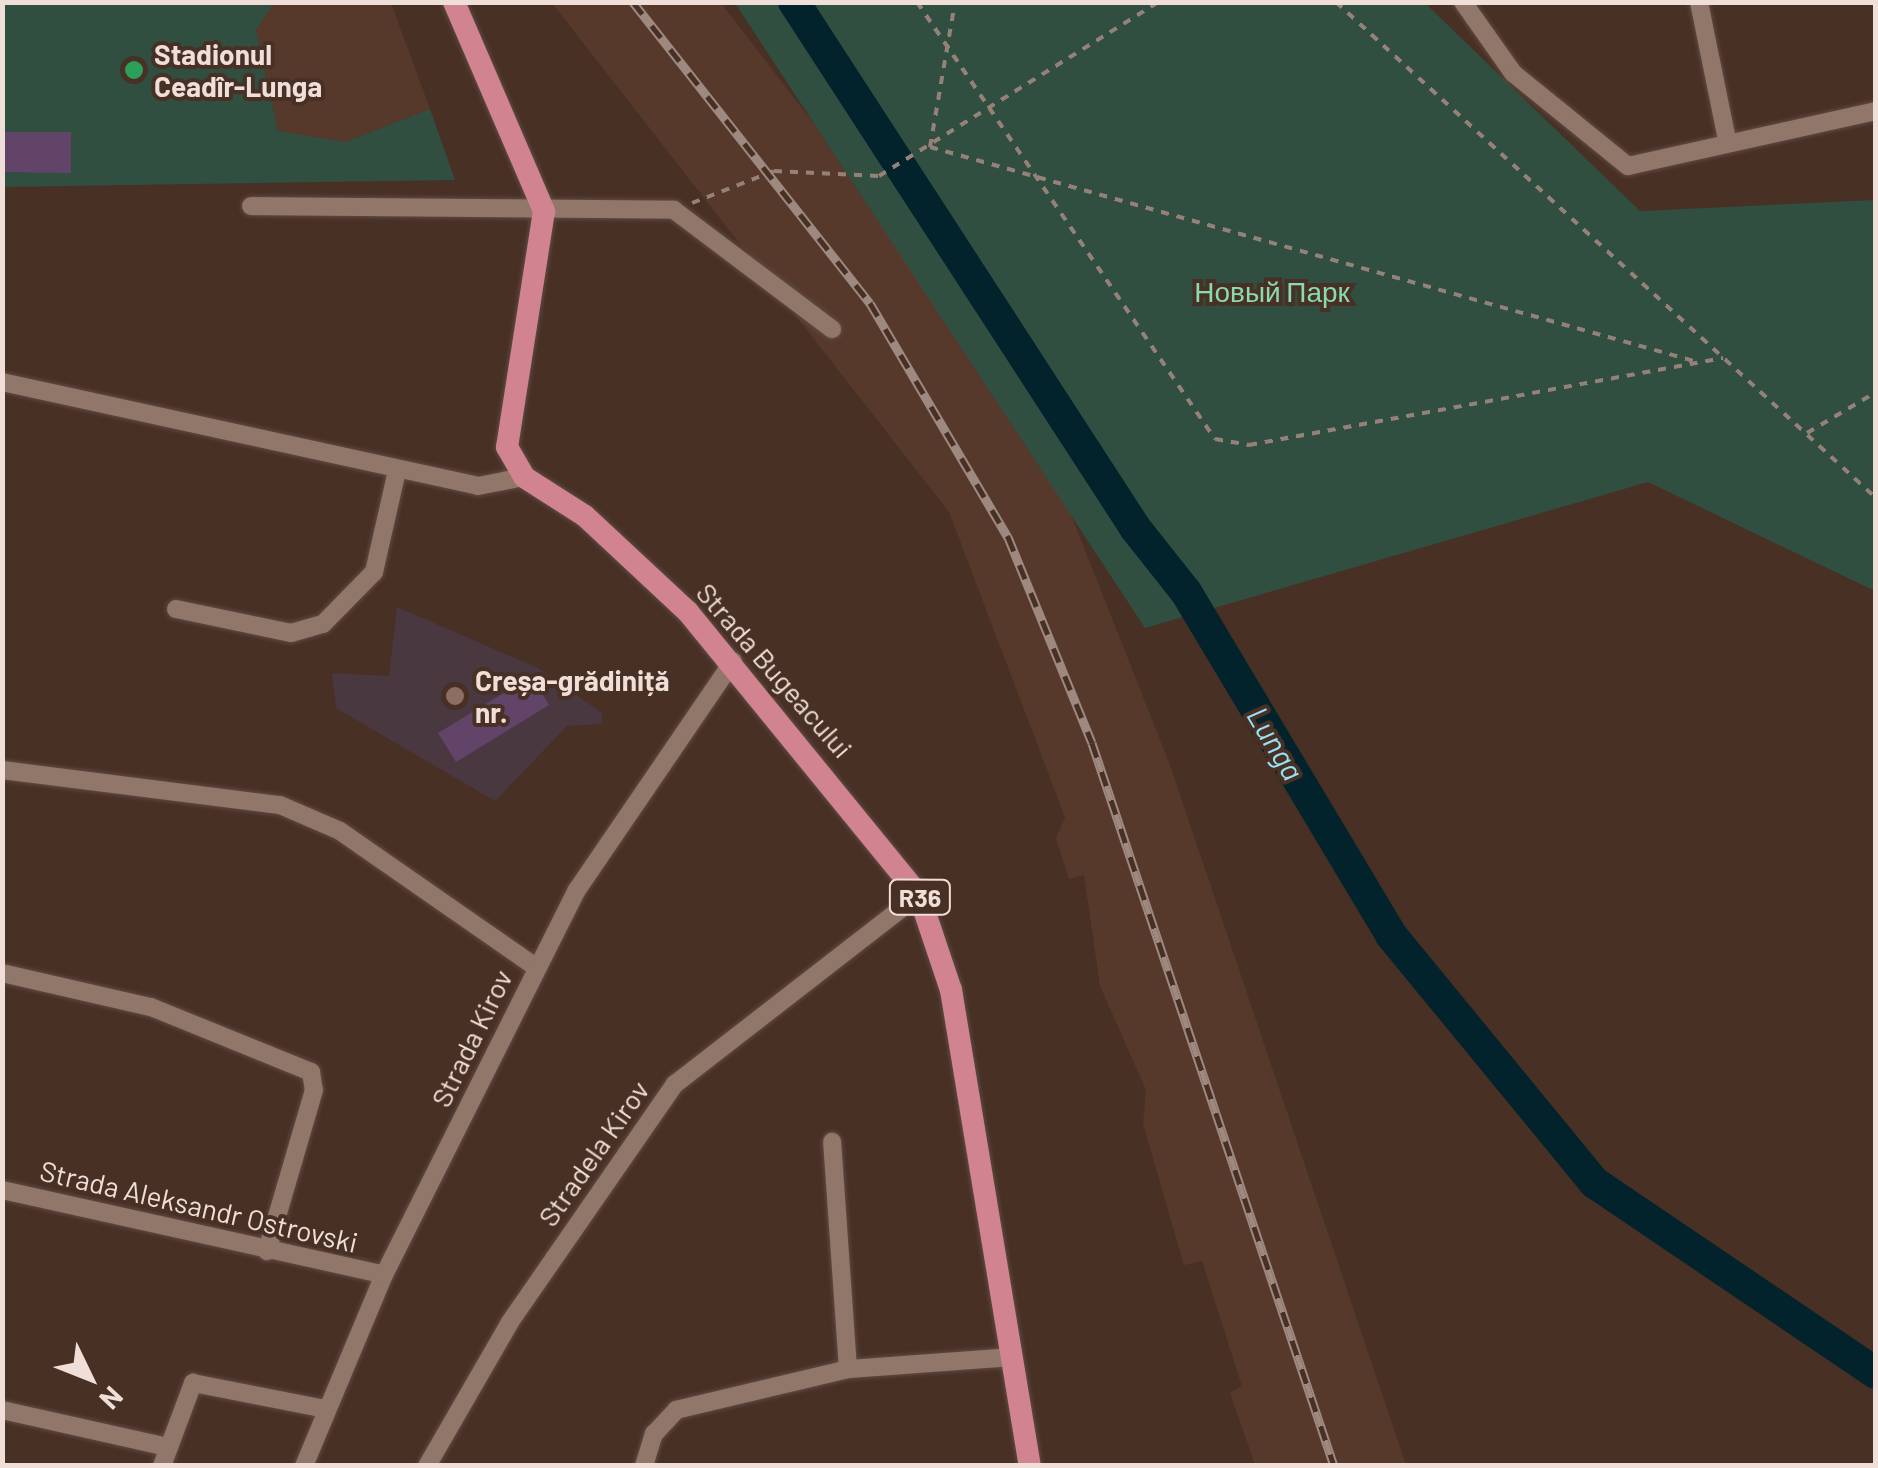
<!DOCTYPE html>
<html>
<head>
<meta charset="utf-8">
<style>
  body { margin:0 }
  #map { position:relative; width:1878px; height:1468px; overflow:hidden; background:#483025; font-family:Barlow,sans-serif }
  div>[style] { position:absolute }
  .built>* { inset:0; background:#57392c }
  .education>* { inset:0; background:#4a3841 }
  .green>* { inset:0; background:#304f40 }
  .river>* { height:32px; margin:-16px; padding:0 16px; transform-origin:16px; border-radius:16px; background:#02232c }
  .building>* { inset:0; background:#624468 }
  .path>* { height:4px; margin-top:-2px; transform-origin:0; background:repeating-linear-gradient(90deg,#968178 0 8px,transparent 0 16px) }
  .roads { filter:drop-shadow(0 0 2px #5f4b43) drop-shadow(0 0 2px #5f4b43) }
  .minor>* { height:18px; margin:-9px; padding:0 9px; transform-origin:9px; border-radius:9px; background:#91766a }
  .major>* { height:22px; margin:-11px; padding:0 11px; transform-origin:11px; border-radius:11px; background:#d1838f }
  .rail>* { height:9px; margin-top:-4.5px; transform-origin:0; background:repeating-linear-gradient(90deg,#483025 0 15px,#9d8980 0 30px); box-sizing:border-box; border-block:2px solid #9d8980 }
  .dots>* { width:28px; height:28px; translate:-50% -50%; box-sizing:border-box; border:5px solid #483025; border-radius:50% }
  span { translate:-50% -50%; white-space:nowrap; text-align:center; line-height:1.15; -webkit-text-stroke:8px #483025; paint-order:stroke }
  .shield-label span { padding:2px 8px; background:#483025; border:2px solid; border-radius:8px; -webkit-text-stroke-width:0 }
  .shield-label { font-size:25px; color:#efdfd8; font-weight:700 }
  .poi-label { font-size:28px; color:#efdfd8; font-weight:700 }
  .left { translate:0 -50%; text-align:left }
  .park-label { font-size:28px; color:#88dab2 }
  .street-label { font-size:28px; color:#efdfd8 }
  .water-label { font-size:30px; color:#98e2f7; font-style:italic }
  .frame { position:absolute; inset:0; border:5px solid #efdfd8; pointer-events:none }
  .north { position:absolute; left:40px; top:1328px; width:100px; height:100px; -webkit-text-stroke:8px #483025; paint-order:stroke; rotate:133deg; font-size:28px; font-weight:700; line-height:40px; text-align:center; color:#efdfd8 }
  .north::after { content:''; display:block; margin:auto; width:35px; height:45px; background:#efdfd8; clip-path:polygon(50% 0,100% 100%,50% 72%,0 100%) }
</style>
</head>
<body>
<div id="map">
  <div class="built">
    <div style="clip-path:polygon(274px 3px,391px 3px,430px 109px,345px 142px,278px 131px,256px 30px)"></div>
    <div style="clip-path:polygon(552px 3px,721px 3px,929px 273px,1058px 482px,1170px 765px,1406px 1465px,1255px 1465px,1230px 1393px,1242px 1386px,1202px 1261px,1184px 1265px,1143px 1124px,1146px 1090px,1100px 986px,1084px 875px,1069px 879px,1056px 838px,1065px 817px,949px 512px)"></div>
  </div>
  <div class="education">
    <div style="clip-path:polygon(397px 607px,538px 668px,602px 713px,602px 724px,567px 726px,495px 801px,336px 708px,332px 673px,389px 676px)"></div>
  </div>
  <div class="green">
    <div style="clip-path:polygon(2px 3px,274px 3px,256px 30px,278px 131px,345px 142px,430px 109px,455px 180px,3px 187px)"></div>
    <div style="clip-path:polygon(735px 3px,1425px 3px,1640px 211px,1875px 200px,1875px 591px,1648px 482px,1145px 628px)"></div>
  </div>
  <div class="river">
    <div style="left:794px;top:2px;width:628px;rotate:57.02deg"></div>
    <div style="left:1136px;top:529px;width:80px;rotate:51.6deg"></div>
    <div style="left:1186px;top:592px;width:400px;rotate:59.1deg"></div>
    <div style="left:1391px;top:935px;width:321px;rotate:50.6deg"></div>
    <div style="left:1595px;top:1183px;width:339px;rotate:34.1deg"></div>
  </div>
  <div class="building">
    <div style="clip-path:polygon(2px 132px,71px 132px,71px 173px,2px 172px)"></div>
    <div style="clip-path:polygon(532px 676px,549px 705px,456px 762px,438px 733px)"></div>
  </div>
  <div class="path">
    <div style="left:917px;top:2px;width:529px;rotate:55.71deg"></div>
    <div style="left:1215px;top:439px;width:35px;rotate:10deg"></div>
    <div style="left:1249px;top:445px;width:482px;rotate:-10.4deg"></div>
    <div style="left:1336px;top:2px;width:733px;rotate:42.57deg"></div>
    <div style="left:930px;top:147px;width:793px;rotate:15.65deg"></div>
    <div style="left:930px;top:147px;width:147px;rotate:-80.2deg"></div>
    <div style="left:692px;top:203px;width:88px;rotate:-21.3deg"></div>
    <div style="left:774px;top:171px;width:105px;rotate:2.7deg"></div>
    <div style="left:879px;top:176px;width:330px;rotate:-31.9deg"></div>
    <div style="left:1807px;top:433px;width:80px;rotate:-30.7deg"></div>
  </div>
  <div class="roads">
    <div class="minor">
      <div style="left:1463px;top:2px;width:87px;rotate:54.8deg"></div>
      <div style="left:1513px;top:73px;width:148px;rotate:39deg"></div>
      <div style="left:1628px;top:166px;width:254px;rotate:-12.5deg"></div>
      <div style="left:1699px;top:2px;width:141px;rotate:78.5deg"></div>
      <div style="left:251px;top:206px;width:423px;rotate:0.5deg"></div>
      <div style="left:674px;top:210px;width:198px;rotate:37deg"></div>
      <div style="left:2px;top:382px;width:487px;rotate:12.3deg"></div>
      <div style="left:478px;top:486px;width:47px;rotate:-11.1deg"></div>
      <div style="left:176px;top:609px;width:117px;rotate:11.8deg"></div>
      <div style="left:291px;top:633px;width:33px;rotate:-16deg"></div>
      <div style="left:323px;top:624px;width:73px;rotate:-45.6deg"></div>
      <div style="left:374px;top:572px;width:104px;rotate:-77.2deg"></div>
      <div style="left:2px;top:770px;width:280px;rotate:7.2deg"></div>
      <div style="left:280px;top:805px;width:65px;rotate:23.4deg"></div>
      <div style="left:340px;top:831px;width:240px;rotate:34.8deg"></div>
      <div style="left:2px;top:973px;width:153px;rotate:12.9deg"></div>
      <div style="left:151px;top:1007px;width:173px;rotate:22.1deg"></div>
      <div style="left:311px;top:1072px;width:18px;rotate:81deg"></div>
      <div style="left:314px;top:1090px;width:168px;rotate:106.3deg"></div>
      <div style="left:2px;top:1190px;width:391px;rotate:12.5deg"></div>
      <div style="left:848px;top:1369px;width:163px;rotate:-4.2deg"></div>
      <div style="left:2px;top:1410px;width:169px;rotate:12.6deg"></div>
      <div style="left:162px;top:1466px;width:89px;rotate:-69.5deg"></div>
      <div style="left:193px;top:1383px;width:135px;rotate:11.1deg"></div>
      <div style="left:304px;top:1466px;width:207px;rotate:-67.3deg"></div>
      <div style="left:384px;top:1275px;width:431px;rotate:-63.4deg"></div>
      <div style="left:577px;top:890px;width:277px;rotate:-55.7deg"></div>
      <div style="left:427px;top:1466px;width:166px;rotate:-60deg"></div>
      <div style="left:510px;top:1322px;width:290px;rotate:-55.3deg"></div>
      <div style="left:675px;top:1084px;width:309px;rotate:-37.8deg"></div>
      <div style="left:644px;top:1466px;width:34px;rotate:-73deg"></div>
      <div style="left:654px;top:1434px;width:33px;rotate:-47deg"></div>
      <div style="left:676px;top:1410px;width:177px;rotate:-13.4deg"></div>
      <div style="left:848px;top:1369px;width:228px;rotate:-94deg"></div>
    </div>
    <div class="major">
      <div style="left:454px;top:2px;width:228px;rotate:66.7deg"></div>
      <div style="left:544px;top:211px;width:239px;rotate:98.9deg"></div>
      <div style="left:507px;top:447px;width:34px;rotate:60deg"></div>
      <div style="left:524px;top:477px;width:72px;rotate:32.6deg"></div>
      <div style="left:585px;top:516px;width:141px;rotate:43deg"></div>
      <div style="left:688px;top:612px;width:365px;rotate:50.8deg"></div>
      <div style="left:919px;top:895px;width:100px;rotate:71.4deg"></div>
      <div style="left:951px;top:990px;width:483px;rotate:80.6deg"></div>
    </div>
  </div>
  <div class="rail">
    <div style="left:633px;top:2px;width:383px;rotate:51.8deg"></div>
    <div style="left:870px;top:303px;width:272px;rotate:59.5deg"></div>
    <div style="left:1008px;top:537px;width:222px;rotate:67.8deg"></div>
    <div style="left:1092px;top:743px;width:762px;rotate:71.49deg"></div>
  </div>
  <div class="dots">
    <div style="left:134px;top:70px;background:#2e9e5b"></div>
    <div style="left:455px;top:696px;background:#8d6e63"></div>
  </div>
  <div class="shield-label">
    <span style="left:920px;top:897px">R36</span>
  </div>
  <div class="poi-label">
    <span class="left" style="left:154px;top:70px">Stadionul<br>Ceadîr-Lunga</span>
    <span class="left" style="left:475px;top:696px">Creșa-grădiniță<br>nr.</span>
  </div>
  <div class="park-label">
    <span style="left:1272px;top:291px">Новый Парк</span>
  </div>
  <div class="street-label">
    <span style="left:775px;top:670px;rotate:49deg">Strada Bugeacului</span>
    <span style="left:471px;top:1038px;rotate:-64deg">Strada Kirov</span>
    <span style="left:593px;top:1153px;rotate:-55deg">Stradela Kirov</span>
    <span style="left:199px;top:1206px;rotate:13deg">Strada Aleksandr Ostrovski</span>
  </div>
  <div class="water-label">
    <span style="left:1276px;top:743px;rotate:59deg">Lunga</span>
  </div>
  <div class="frame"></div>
  <div class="north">N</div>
</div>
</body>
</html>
